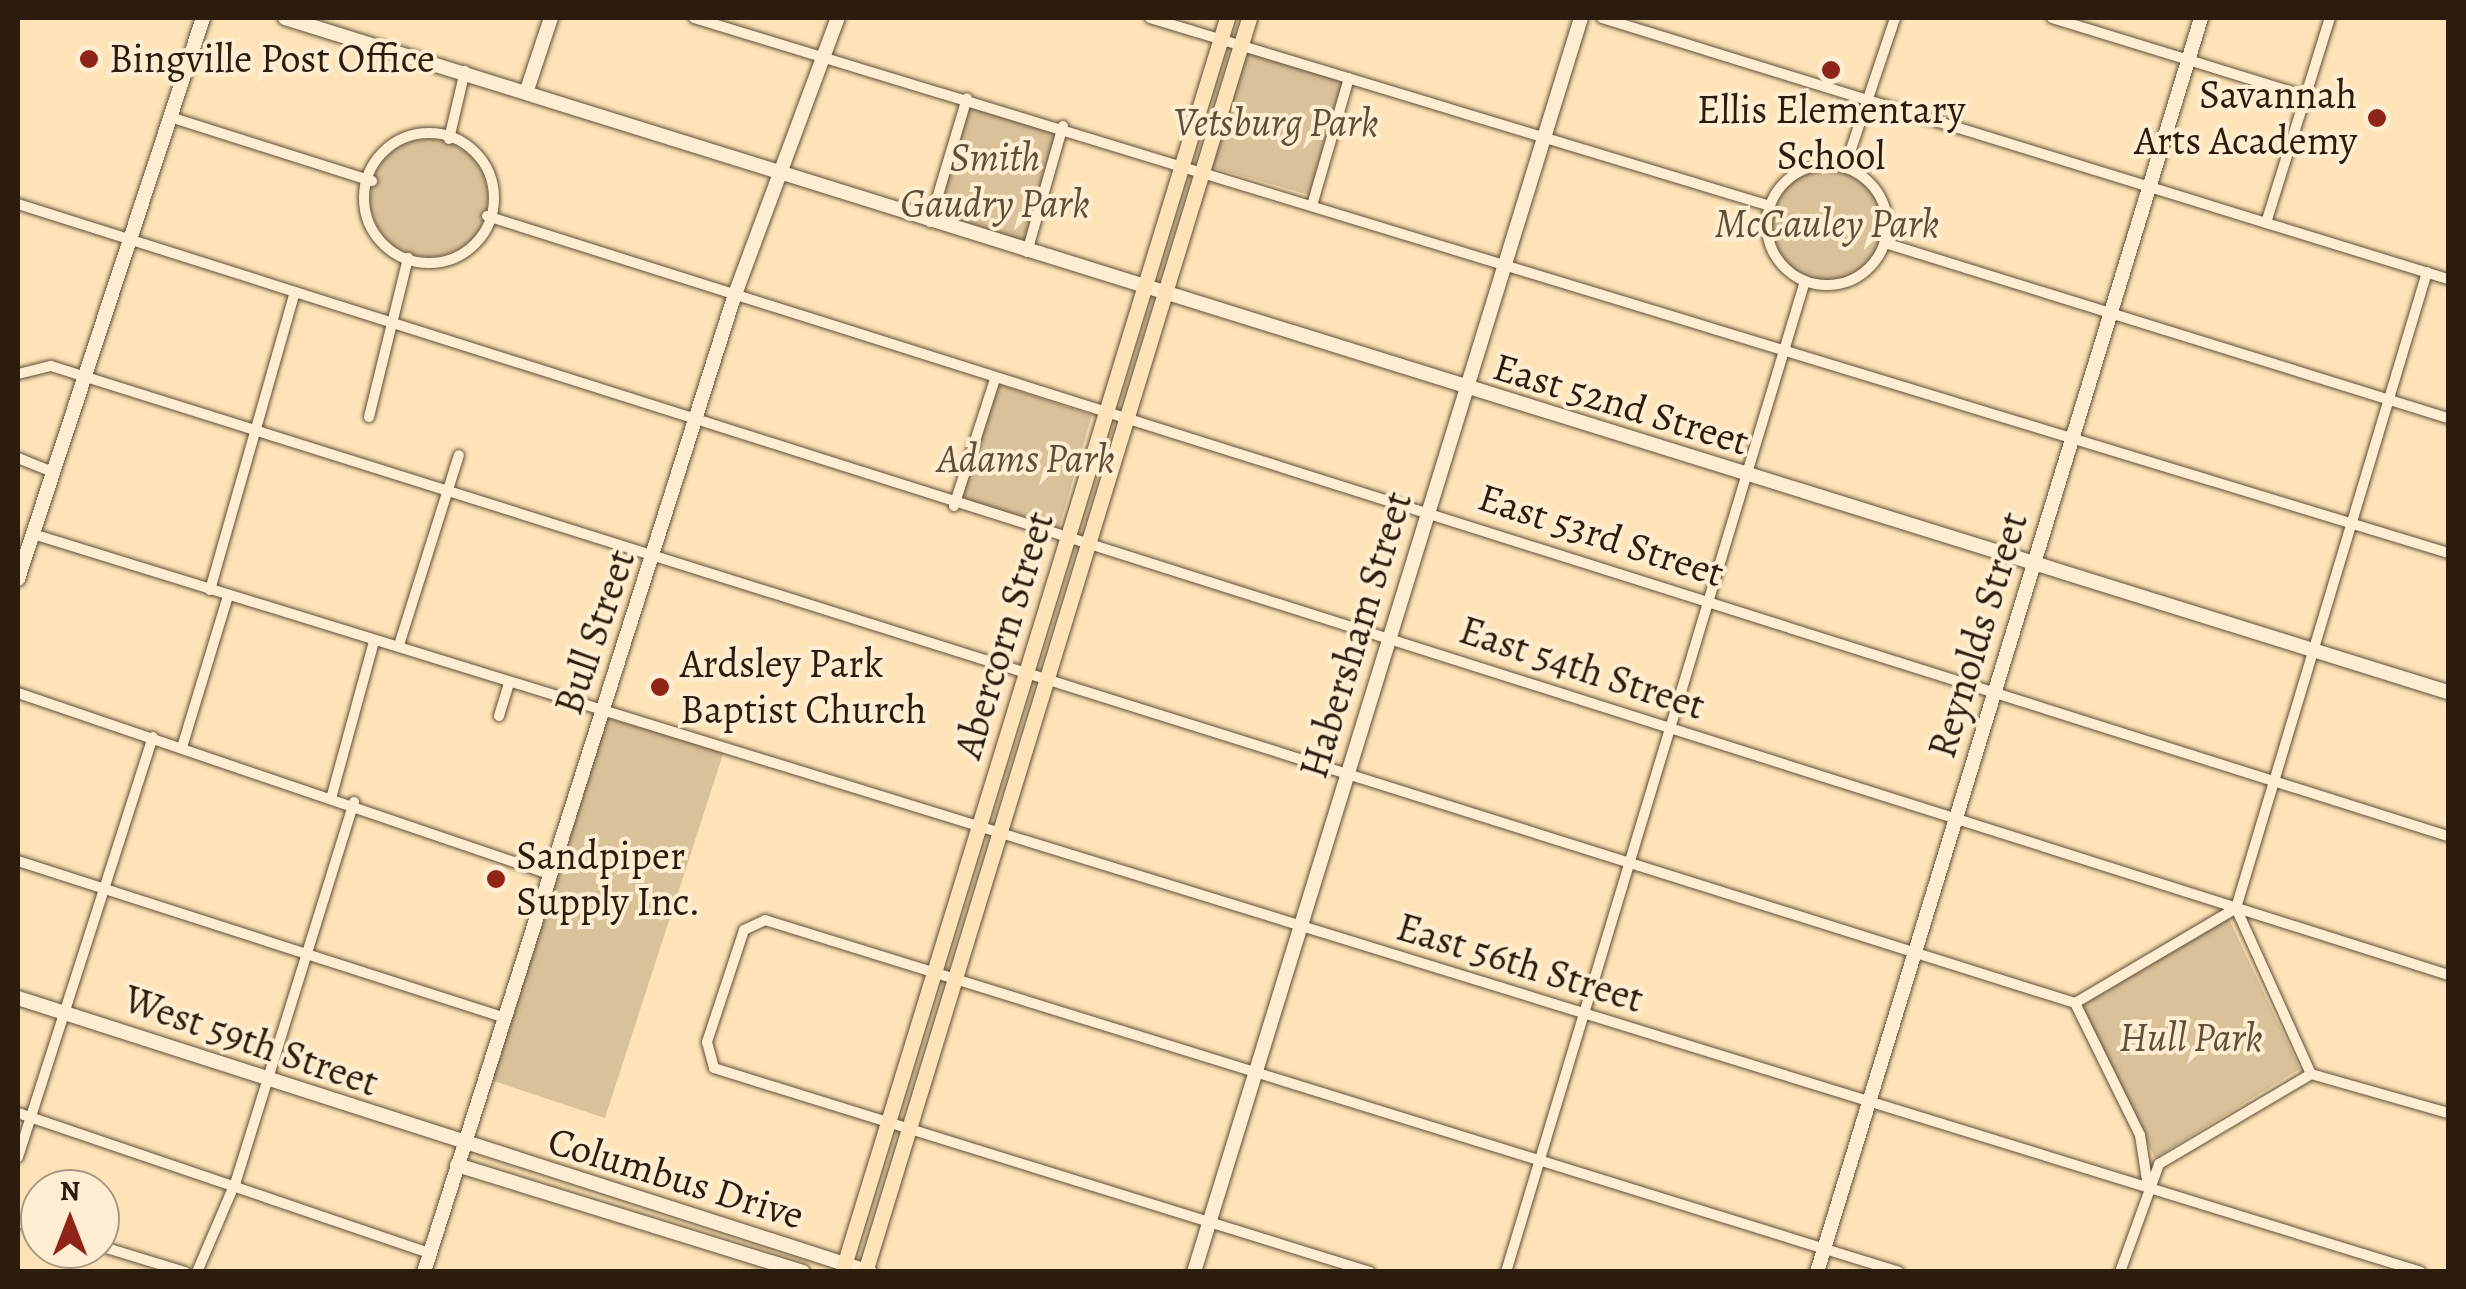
<!DOCTYPE html>
<html>
<head>
<meta charset="utf-8">
<style>
  body { margin:0 }
  #map { position:relative; width:2466px; height:1289px; overflow:hidden; background:#fde3b7; font-family:Alegreya,serif }
  div>[style] { position:absolute }
  .green>* { inset:0; background:#d9c19a }
  .round { border-radius:50% }
  .roads { filter:drop-shadow(0 0 2px #604e38) drop-shadow(0 0 2px #604e38) }
  .street>* { height:10px; margin:-5px; padding:0 5px; transform-origin:5px; border-radius:5px; background:#feedd0 }
  .street>.ring { margin:-5px; padding:0; box-sizing:content-box; background:none; border:10px solid #feedd0; border-radius:50% }
  .secondary>* { height:14px; margin:-7px; padding:0 7px; transform-origin:7px; border-radius:7px; background:#feedd0 }
  .primary>* { height:15px; margin:-7.5px; padding:0 7.5px; transform-origin:7.5px; border-radius:7.5px; background:#fde3b7 }
  .dots>* { width:28px; height:28px; translate:-50% -50%; box-sizing:border-box; border:5px solid #feedd0; border-radius:50% }
  span { translate:-50% -50%; white-space:nowrap; text-align:center; line-height:1.15; -webkit-text-stroke:8px #feedd0; paint-order:stroke }
  .poi-label { font-size:40px; color:#2c1c0e }
  .left { translate:0 -50%; text-align:left }
  .right { translate:-100% -50%; text-align:right }
  .park-label { font-size:40px; color:#604e38; font-style:italic }
  .street-label { font-size:40px; color:#2c1c0e }
  .frame { position:absolute; inset:0; border:20px solid #2c1c0e; pointer-events:none }
  .north { position:absolute; left:20px; top:1169px; width:100px; height:100px; box-sizing:border-box; background:#feedd0; border:2px solid #aa9982; border-radius:50%; rotate:0deg; font-size:28px; font-weight:700; line-height:40px; text-align:center; color:#2c1c0e }
  .north::after { content:''; display:block; margin:auto; width:35px; height:45px; background:#8f2418; clip-path:polygon(50% 0,100% 100%,50% 72%,0 100%) }
</style>
</head>
<body>
<div id="map">
  <div class="green">
    <div style="clip-path:polygon(1243px 51px,1343px 81px,1309px 195px,1208px 166px)"></div>
    <div style="clip-path:polygon(967px 98px,1063px 126px,1027px 252px,929px 223px)"></div>
    <div class="round" style="left:370px;top:139px;width:118px;height:118px"></div>
    <div class="round" style="left:1767px;top:165px;width:120px;height:120px"></div>
    <div style="clip-path:polygon(997px 384px,1092px 415px,1058px 531px,959px 503px)"></div>
    <div style="clip-path:polygon(600px 716px,724px 751px,605px 1118px,485px 1078px)"></div>
    <div style="clip-path:polygon(2228px 917px,2300px 1069px,2155px 1158px,2081px 1007px)"></div>
  </div>
  <div class="roads">
    <div class="street">
      <div style="left:694px;top:18px;width:1834px;rotate:16.96deg"></div>
      <div style="left:1150px;top:18px;width:648px;rotate:16.87deg"></div>
      <div style="left:1602px;top:18px;width:885px;rotate:17.15deg"></div>
      <div style="left:2052px;top:18px;width:266px;rotate:17.1deg"></div>
      <div style="left:170px;top:117px;width:212px;rotate:17.6deg"></div>
      <div class="ring" style="left:364px;top:133px;width:120px;height:120px"></div>
      <div style="left:449px;top:139px;width:70px;rotate:-76.8deg"></div>
      <div class="ring" style="left:1767px;top:165px;width:110px;height:110px"></div>
      <div style="left:1845px;top:167px;width:157px;rotate:-71.4deg"></div>
      <div style="left:1313px;top:202px;width:129px;rotate:-73.8deg"></div>
      <div style="left:18px;top:204px;width:2549px;rotate:17.6deg"></div>
      <div style="left:487px;top:216px;width:2057px;rotate:17.55deg"></div>
      <div style="left:930px;top:222px;width:129px;rotate:-73.4deg"></div>
      <div style="left:2266px;top:223px;width:215px;rotate:-72.7deg"></div>
      <div style="left:1885px;top:243px;width:590px;rotate:17.27deg"></div>
      <div style="left:1027px;top:252px;width:131px;rotate:-74.1deg"></div>
      <div style="left:18px;top:374px;width:34px;rotate:-14deg"></div>
      <div style="left:51px;top:366px;width:2122px;rotate:17.47deg"></div>
      <div style="left:369px;top:417px;width:164px;rotate:-76.2deg"></div>
      <div style="left:18px;top:458px;width:37px;rotate:22deg"></div>
      <div style="left:954px;top:506px;width:133px;rotate:-72.1deg"></div>
      <div style="left:33px;top:534px;width:2499px;rotate:17.17deg"></div>
      <div style="left:210px;top:590px;width:310px;rotate:-74.1deg"></div>
      <div style="left:399px;top:645px;width:199px;rotate:-72.5deg"></div>
      <div style="left:18px;top:693px;width:561px;rotate:18.82deg"></div>
      <div style="left:499px;top:716px;width:34px;rotate:-73deg"></div>
      <div style="left:183px;top:744px;width:155px;rotate:-73.1deg"></div>
      <div style="left:332px;top:795px;width:160px;rotate:-74.7deg"></div>
      <div style="left:18px;top:861px;width:509px;rotate:17.86deg"></div>
      <div style="left:2075px;top:1003px;width:147px;rotate:63.8deg"></div>
      <div style="left:2140px;top:1135px;width:46px;rotate:81.2deg"></div>
      <div style="left:2075px;top:1003px;width:187px;rotate:-30.5deg"></div>
      <div style="left:2311px;top:1074px;width:182px;rotate:-114.3deg"></div>
      <div style="left:2236px;top:908px;width:664px;rotate:-73.28deg"></div>
      <div style="left:2311px;top:1074px;width:142px;rotate:15.9deg"></div>
      <div style="left:18px;top:1113px;width:435px;rotate:18.8deg"></div>
      <div style="left:18px;top:1157px;width:441px;rotate:-72.2deg"></div>
      <div style="left:18px;top:1222px;width:23px;rotate:18deg"></div>
      <div style="left:100px;top:1246px;width:89px;rotate:17deg"></div>
      <div style="left:197px;top:1272px;width:99px;rotate:-66.8deg"></div>
      <div style="left:236px;top:1181px;width:397px;rotate:-72.7deg"></div>
      <div style="left:1370px;top:1272px;width:687px;rotate:-162.73deg"></div>
      <div style="left:714px;top:1068px;width:27px;rotate:-105deg"></div>
      <div style="left:707px;top:1042px;width:118px;rotate:-71.7deg"></div>
      <div style="left:744px;top:930px;width:23px;rotate:-25deg"></div>
      <div style="left:765px;top:920px;width:1187px;rotate:17.24deg"></div>
      <div style="left:1506px;top:1272px;width:1035px;rotate:-73.21deg"></div>
      <div style="left:2120px;top:1272px;width:115px;rotate:-70.1deg"></div>
      <div style="left:2159px;top:1164px;width:177px;rotate:-30.6deg"></div>
    </div>
    <div class="secondary">
      <div style="left:285px;top:18px;width:2266px;rotate:17.31deg"></div>
      <div style="left:527px;top:90px;width:76px;rotate:-71.6deg"></div>
      <div style="left:18px;top:579px;width:591px;rotate:-71.75deg"></div>
      <div style="left:18px;top:998px;width:895px;rotate:17.83deg"></div>
      <div style="left:457px;top:1165px;width:362px;rotate:17.2deg"></div>
      <div style="left:424px;top:1272px;width:1023px;rotate:-72.36deg"></div>
      <div style="left:734px;top:297px;width:298px;rotate:-69.6deg"></div>
      <div style="left:1194px;top:1272px;width:1312px;rotate:-72.85deg"></div>
      <div style="left:1817px;top:1272px;width:1311px;rotate:-72.97deg"></div>
    </div>
    <div class="primary">
      <div style="left:842px;top:1272px;width:1312px;rotate:-72.93deg"></div>
      <div style="left:865px;top:1272px;width:1311px;rotate:-72.97deg"></div>
    </div>
  </div>
  <div class="dots">
    <div style="left:89px;top:59px;background:#8f2418"></div>
    <div style="left:1831px;top:70px;background:#8f2418"></div>
    <div style="left:2377px;top:118px;background:#8f2418"></div>
    <div style="left:660px;top:687px;background:#8f2418"></div>
    <div style="left:496px;top:879px;background:#8f2418"></div>
  </div>
  <div class="poi-label">
    <span class="left" style="left:109px;top:59px">Bingville Post Office</span>
    <span class="right" style="left:2357px;top:118px">Savannah<br>Arts Academy</span>
    <span style="left:1831px;top:133px">Ellis Elementary<br>School</span>
    <span class="left" style="left:680px;top:687px">Ardsley Park<br>Baptist Church</span>
    <span class="left" style="left:516px;top:879px">Sandpiper<br>Supply Inc.</span>
  </div>
  <div class="park-label">
    <span style="left:1276px;top:123px">Vetsburg Park</span>
    <span style="left:995px;top:181px">Smith<br>Gaudry Park</span>
    <span style="left:1827px;top:224px">McCauley Park</span>
    <span style="left:1026px;top:459px">Adams Park</span>
    <span style="left:2191px;top:1038px">Hull Park</span>
  </div>
  <div class="street-label">
    <span style="left:1621px;top:404px;rotate:17deg">East 52nd Street</span>
    <span style="left:1601px;top:535px;rotate:18deg">East 53rd Street</span>
    <span style="left:595px;top:632px;rotate:-71deg">Bull Street</span>
    <span style="left:1004px;top:635px;rotate:-73deg">Abercorn Street</span>
    <span style="left:1356px;top:635px;rotate:-73deg">Habersham Street</span>
    <span style="left:1978px;top:635px;rotate:-73deg">Reynolds Street</span>
    <span style="left:1582px;top:668px;rotate:18deg">East 54th Street</span>
    <span style="left:1520px;top:963px;rotate:17deg">East 56th Street</span>
    <span style="left:251px;top:1041px;rotate:19deg">West 59th Street</span>
    <span style="left:676px;top:1178px;rotate:17deg">Columbus Drive</span>
  </div>
  <div class="frame"></div>
  <div class="north">N</div>
</div>
</body>
</html>
